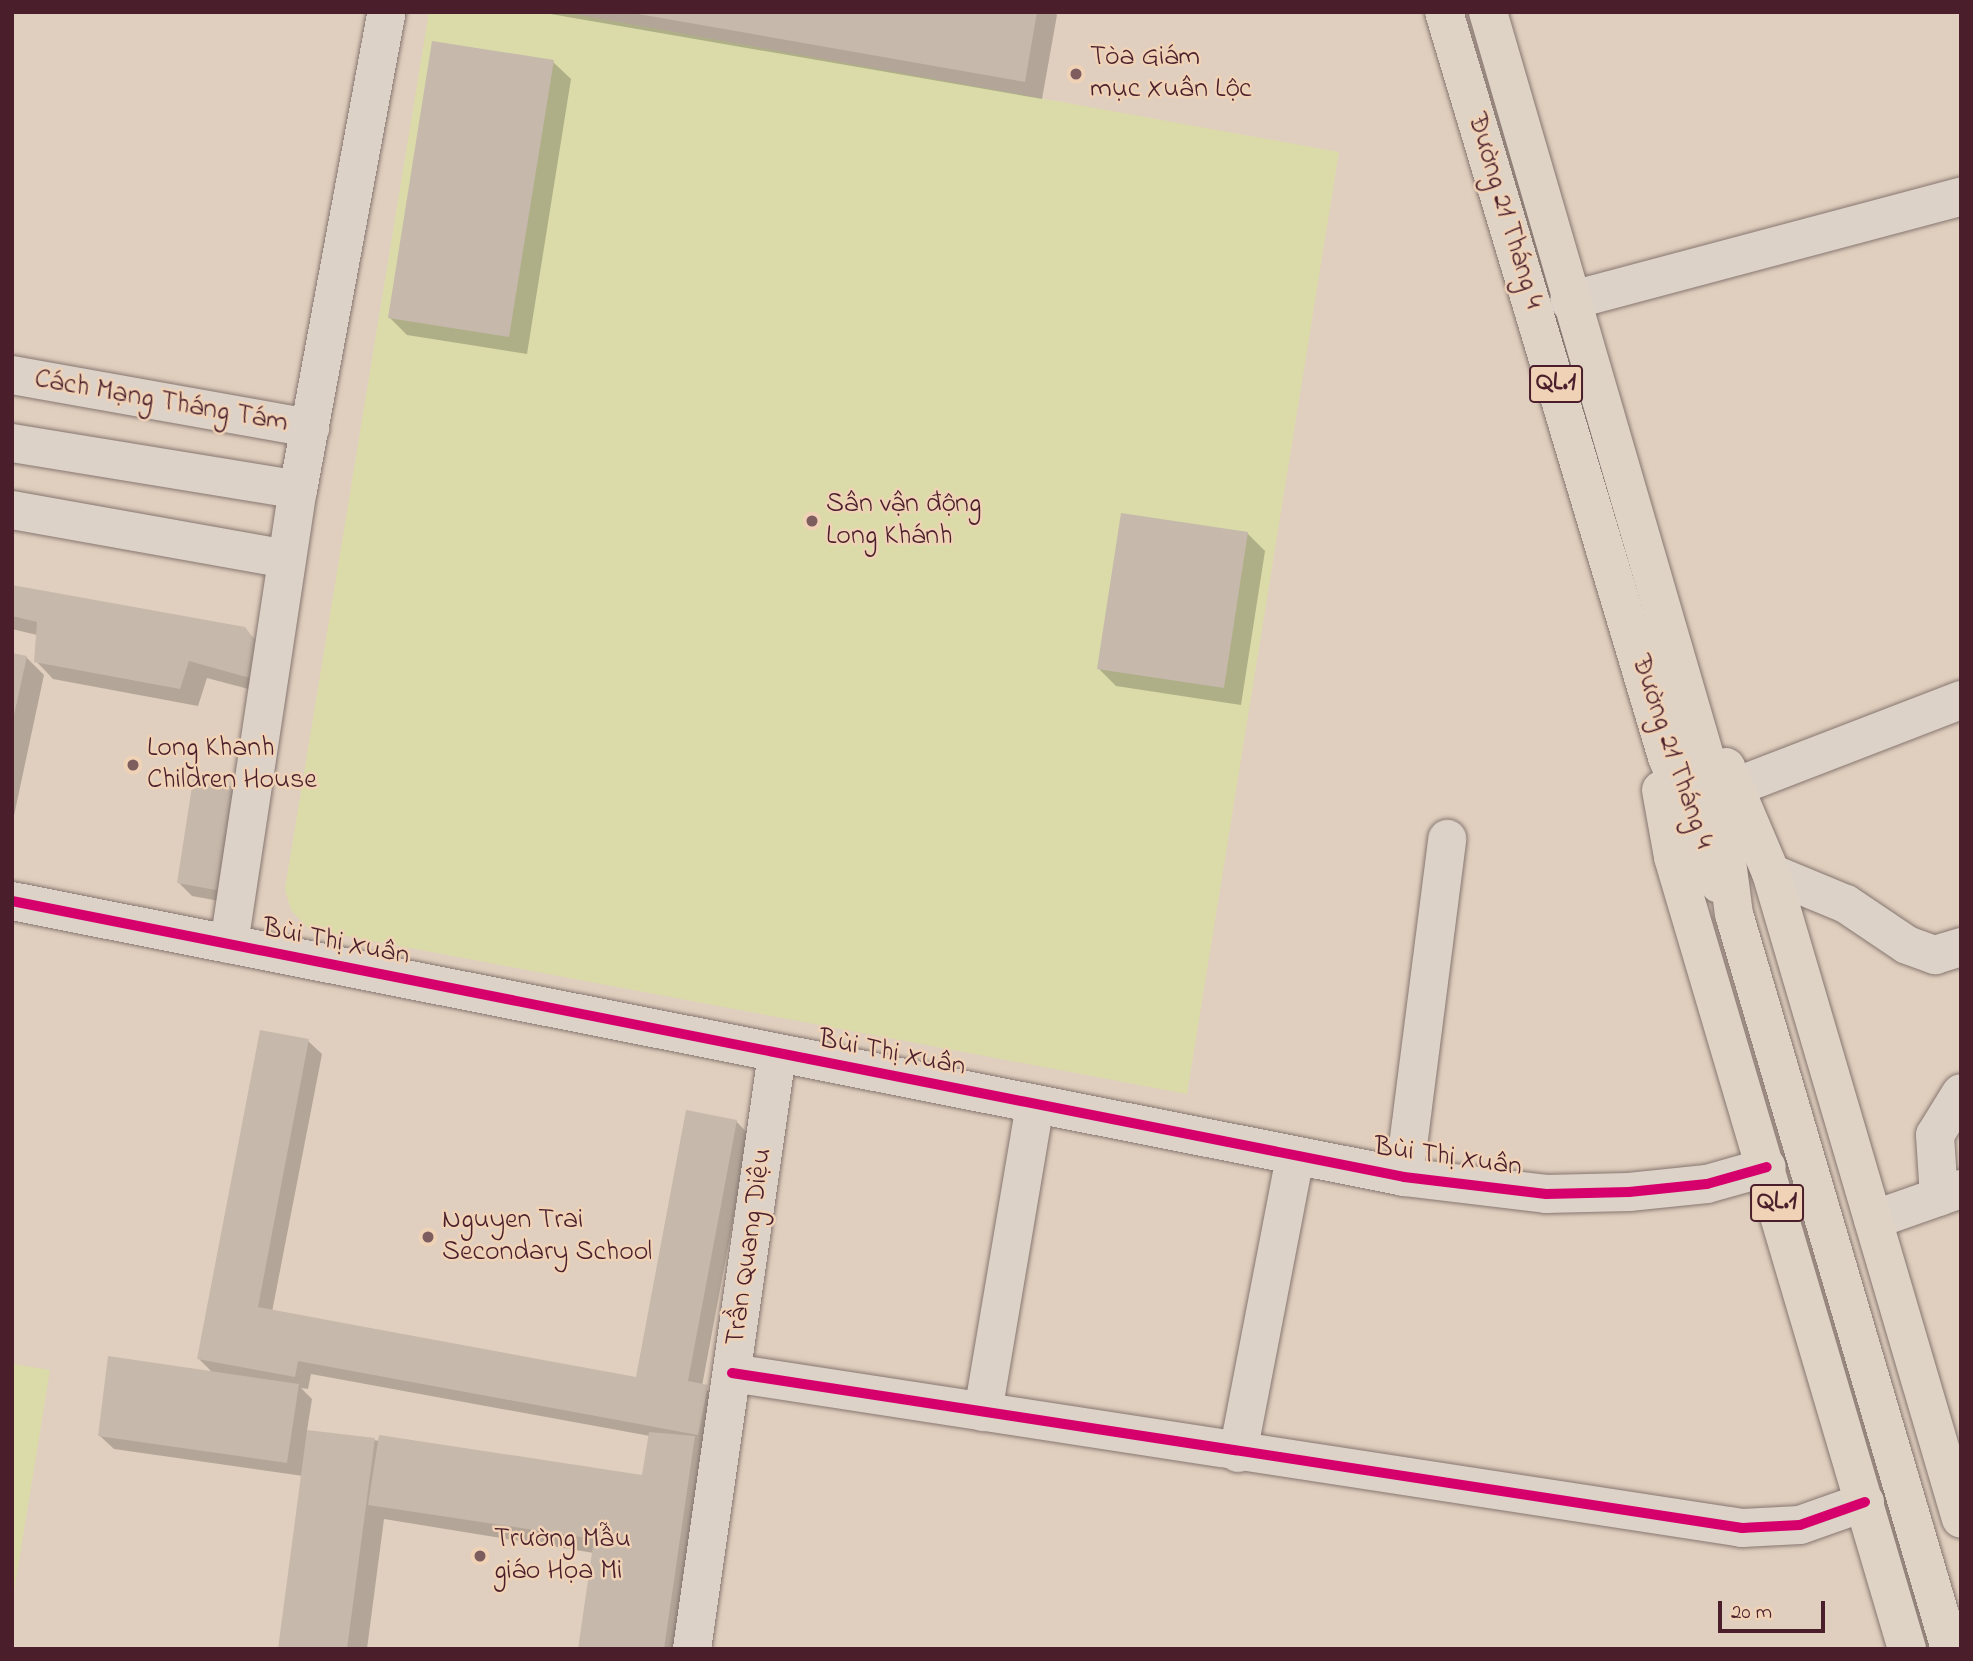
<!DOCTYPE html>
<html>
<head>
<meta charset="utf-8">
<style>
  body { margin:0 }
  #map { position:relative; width:1973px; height:1661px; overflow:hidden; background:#e0cfbe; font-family:"Indie Flower",sans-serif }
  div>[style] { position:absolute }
  .green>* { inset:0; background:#dadba9 }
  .shadow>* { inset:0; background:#0003 }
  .building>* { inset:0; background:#c6b8aa }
  .roads { filter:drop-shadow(0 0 2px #867670) drop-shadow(0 0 2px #867670) }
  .minor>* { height:38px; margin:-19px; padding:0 19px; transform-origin:19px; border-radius:19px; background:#ddd2c7 }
  .highway>* { height:38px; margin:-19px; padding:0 19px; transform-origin:19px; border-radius:19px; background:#dfd3c6 }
  .cycleway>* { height:10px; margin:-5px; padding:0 5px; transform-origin:5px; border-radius:5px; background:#d6006c }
  .dots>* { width:19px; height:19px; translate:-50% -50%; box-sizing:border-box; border:4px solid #f0d2b6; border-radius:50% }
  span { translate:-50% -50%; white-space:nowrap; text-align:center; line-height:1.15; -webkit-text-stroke:5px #f0d2b6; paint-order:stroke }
  .shield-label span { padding:2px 5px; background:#f0d2b6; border:2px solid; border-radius:5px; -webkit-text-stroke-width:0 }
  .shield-label { font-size:26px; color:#4a1f2b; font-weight:700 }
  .poi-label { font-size:28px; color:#4a1f2b }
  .left { translate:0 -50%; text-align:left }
  .street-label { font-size:28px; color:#4a1f2b }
  .frame { position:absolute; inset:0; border:14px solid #4a1f2b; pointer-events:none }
  .scale { position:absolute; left:1718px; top:1601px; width:107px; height:32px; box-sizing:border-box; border:4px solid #4a1f2b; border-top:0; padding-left:9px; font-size:21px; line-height:24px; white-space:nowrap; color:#4a1f2b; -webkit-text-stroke:5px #f0d2b6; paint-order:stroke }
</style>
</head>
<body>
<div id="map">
  <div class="green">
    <div style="clip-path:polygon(429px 12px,563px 12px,1339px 152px,1187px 1094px,309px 929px,291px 910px,285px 889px)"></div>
    <div style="clip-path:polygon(12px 1364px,50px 1370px,12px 1604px)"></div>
  </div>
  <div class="shadow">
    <div style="clip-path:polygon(539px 12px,1054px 12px,1057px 15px,1042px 99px)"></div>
    <div style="clip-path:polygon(553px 62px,571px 79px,527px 354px,407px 335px,389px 317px)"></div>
    <div style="clip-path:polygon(1247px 533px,1265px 551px,1241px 705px,1116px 686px,1099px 669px)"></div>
    <div style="clip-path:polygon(12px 587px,244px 629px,263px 647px,282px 698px,207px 678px,198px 706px,53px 679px,36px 661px,37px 635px,12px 629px)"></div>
    <div style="clip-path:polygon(12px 655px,26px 657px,44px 675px,12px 825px)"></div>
    <div style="clip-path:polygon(194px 782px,230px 903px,192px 896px,178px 882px)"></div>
    <div style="clip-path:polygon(evenodd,308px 1041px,322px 1054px,272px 1312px,637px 1379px,736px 1121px,749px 1135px,702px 1386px,720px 1400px,684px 1649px,580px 1649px,594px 1553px,384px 1519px,367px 1649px,280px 1649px,303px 1476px,114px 1449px,100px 1436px,213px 1373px,199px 1359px,308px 1041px,311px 1374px,650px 1436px,644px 1477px,307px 1431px,312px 1399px,301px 1388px,308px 1389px,311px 1374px)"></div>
  </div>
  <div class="building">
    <div style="clip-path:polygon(627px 12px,1037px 12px,1025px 82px)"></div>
    <div style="clip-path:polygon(432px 41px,554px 60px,509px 337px,388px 318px)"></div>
    <div style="clip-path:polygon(1121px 513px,1248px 532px,1224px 688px,1097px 669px)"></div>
    <div style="clip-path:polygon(12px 585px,245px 627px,268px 658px,264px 682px,189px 661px,180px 689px,34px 662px,37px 622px,12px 616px)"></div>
    <div style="clip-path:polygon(12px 653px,27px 656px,13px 720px,12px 720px)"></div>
    <div style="clip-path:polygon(193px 780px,247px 789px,231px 884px,216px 890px,177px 883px)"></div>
    <div style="clip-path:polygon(260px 1030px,309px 1039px,258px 1307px,365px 1327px,636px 1377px,686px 1110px,737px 1120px,688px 1381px,708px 1385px,698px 1435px,298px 1361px,295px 1377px,197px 1359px)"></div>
    <div style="clip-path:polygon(108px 1356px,299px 1384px,287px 1463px,98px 1436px)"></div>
    <div style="clip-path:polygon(307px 1430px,375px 1438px,347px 1649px,278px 1649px)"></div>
    <div style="clip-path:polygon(649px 1432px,695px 1436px,664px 1649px,578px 1649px,594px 1539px,368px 1505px,379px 1435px,642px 1475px)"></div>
  </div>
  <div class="roads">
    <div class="minor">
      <div style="left:1569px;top:301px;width:406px;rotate:-14.9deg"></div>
      <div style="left:12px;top:375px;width:303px;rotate:10.1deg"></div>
      <div style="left:12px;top:443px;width:290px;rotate:9.3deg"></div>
      <div style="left:12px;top:510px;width:279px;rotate:10.1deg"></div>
      <div style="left:1738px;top:786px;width:239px;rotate:-21.1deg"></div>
      <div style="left:1771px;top:873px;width:81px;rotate:22.5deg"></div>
      <div style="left:1846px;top:904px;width:73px;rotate:33.9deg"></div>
      <div style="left:1907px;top:945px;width:30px;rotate:20deg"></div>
      <div style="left:1935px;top:955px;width:27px;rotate:-17deg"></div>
      <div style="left:12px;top:901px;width:1419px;rotate:11.21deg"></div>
      <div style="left:1404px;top:1177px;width:143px;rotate:6.8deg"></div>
      <div style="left:1546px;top:1194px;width:83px;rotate:-1.4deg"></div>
      <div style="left:1629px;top:1192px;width:78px;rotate:-5.9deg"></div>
      <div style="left:1707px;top:1184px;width:62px;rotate:-15.8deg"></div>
      <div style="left:229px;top:944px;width:459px;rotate:-81.4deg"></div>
      <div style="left:298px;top:490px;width:486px;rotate:-79.5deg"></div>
      <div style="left:1404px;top:1177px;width:341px;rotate:-82.7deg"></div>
      <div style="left:1939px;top:1197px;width:62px;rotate:-93.7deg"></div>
      <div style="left:1935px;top:1135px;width:49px;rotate:-58.2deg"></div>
      <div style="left:1873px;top:1220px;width:93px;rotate:-19.4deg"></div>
      <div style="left:732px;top:1373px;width:1022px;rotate:8.72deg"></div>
      <div style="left:1742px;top:1528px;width:58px;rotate:-3deg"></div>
      <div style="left:1800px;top:1525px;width:69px;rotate:-19.5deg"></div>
      <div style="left:983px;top:1412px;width:311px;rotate:-80.4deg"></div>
      <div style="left:1238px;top:1453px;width:300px;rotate:-79.1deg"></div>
      <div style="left:692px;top:1649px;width:601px;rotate:-81.87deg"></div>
    </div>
    <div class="highway">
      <div style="left:1444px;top:12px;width:778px;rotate:73.34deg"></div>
      <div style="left:1667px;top:757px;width:137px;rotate:67.7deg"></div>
      <div style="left:1488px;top:12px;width:829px;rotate:73.75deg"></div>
      <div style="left:1720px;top:808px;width:107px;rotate:82.5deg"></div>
      <div style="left:1734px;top:914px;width:766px;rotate:73.62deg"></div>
      <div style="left:1726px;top:767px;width:115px;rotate:67deg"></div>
      <div style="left:1771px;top:873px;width:673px;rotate:73.61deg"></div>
      <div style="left:1661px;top:790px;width:68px;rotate:79.8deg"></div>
      <div style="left:1673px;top:857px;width:826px;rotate:73.54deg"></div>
    </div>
  </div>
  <div class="cycleway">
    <div style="left:12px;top:901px;width:1419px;rotate:11.21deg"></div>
    <div style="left:1404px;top:1177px;width:143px;rotate:6.8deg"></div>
    <div style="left:1546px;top:1194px;width:83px;rotate:-1.4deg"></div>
    <div style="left:1629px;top:1192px;width:78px;rotate:-5.9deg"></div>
    <div style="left:1707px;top:1184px;width:62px;rotate:-15.8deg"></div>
    <div style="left:732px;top:1373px;width:1022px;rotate:8.72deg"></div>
    <div style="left:1742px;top:1528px;width:58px;rotate:-3deg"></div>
    <div style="left:1800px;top:1525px;width:69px;rotate:-19.5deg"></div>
  </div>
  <div class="dots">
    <div style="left:1076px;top:74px;background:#7e5d5e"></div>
    <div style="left:812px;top:521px;background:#7e5d5e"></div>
    <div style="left:133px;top:765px;background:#7e5d5e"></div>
    <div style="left:428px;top:1237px;background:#7e5d5e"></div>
    <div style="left:480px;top:1556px;background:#7e5d5e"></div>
  </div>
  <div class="shield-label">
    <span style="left:1556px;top:384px">QL.1</span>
    <span style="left:1777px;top:1203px">QL.1</span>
  </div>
  <div class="poi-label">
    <span class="left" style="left:1090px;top:74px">Tòa Giám<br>mục Xuân Lộc</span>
    <span class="left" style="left:826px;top:521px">Sân vận động<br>Long Khánh</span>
    <span class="left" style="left:147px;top:765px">Long Khanh<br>Children House</span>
    <span class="left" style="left:442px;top:1237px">Nguyen Trai<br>Secondary School</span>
    <span class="left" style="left:494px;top:1556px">Trường Mẫu<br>giáo Họa Mi</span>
  </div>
  <div class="street-label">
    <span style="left:1504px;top:211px;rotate:73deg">Đường 21 Tháng 4</span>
    <span style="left:161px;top:402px;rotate:10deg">Cách Mạng Tháng Tám</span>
    <span style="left:1671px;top:752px;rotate:71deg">Đường 21 Tháng 4</span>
    <span style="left:336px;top:943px;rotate:11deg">Bùi Thị Xuân</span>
    <span style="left:892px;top:1054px;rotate:11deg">Bùi Thị Xuân</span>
    <span style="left:1448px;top:1158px;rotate:8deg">Bùi Thị Xuân</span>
    <span style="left:750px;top:1247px;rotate:-82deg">Trần Quang Diệu</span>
  </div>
  <div class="frame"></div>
  <div class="scale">20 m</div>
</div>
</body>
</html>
